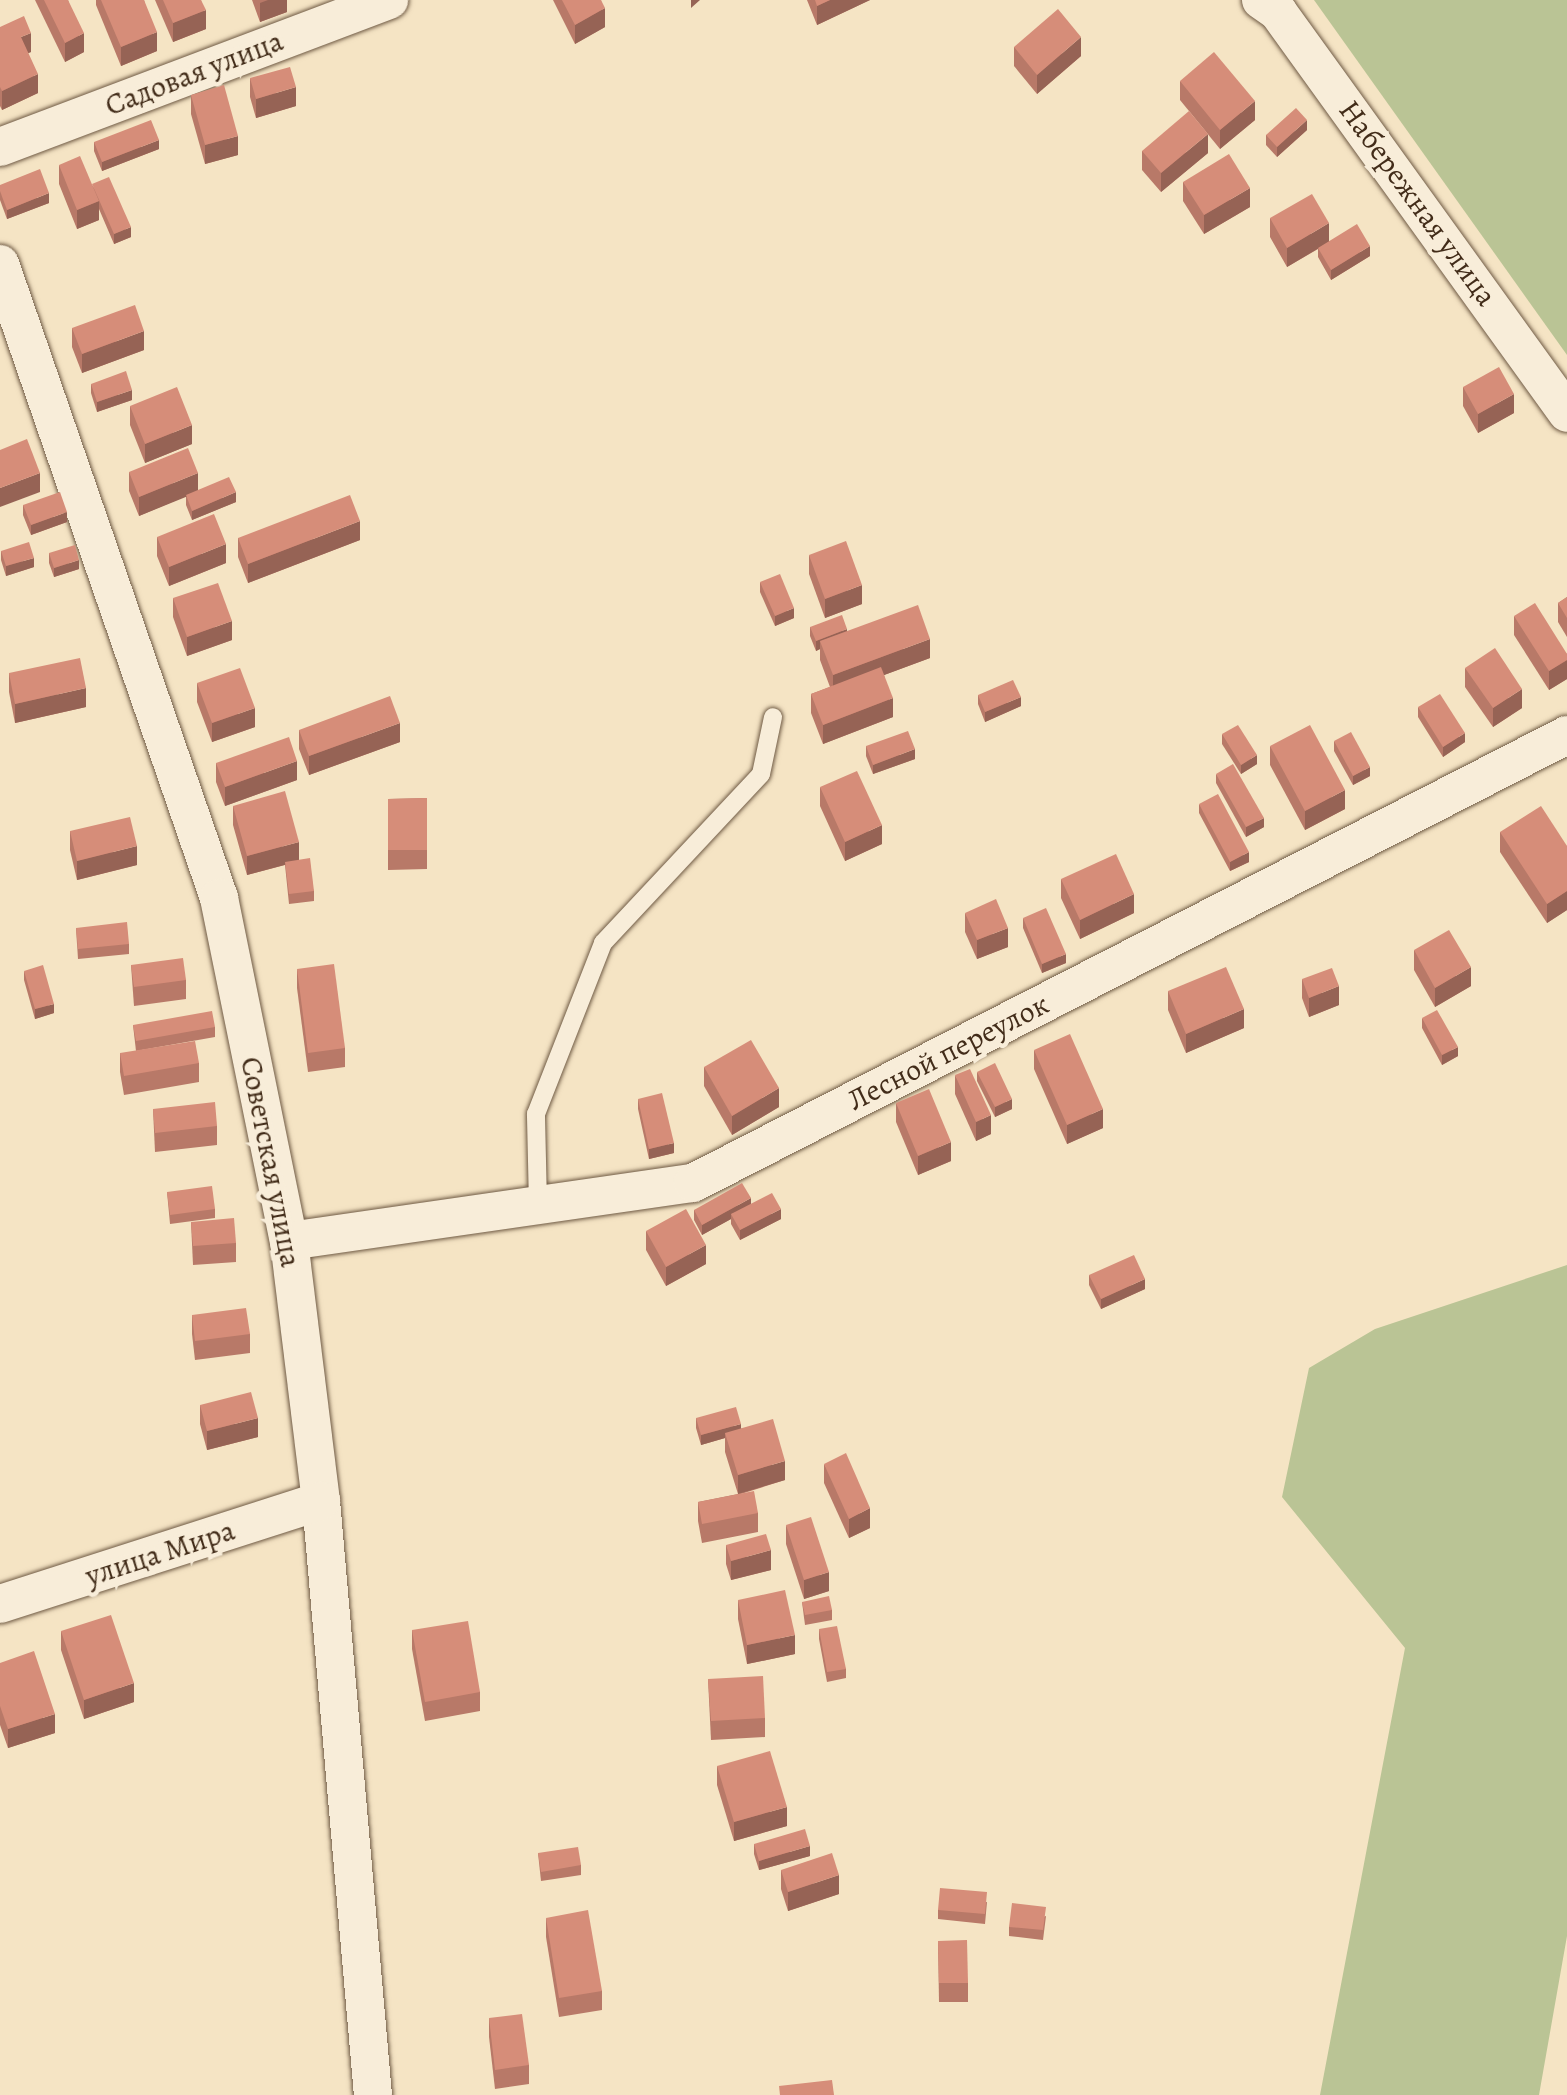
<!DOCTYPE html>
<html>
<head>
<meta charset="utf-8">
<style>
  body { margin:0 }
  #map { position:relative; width:1567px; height:2095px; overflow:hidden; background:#f5e4c4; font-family:Alegreya,serif }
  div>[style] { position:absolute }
  .green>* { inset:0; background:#bac495 }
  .roads { filter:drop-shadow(0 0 2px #6f5a44) drop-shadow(0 0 2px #6f5a44) }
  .service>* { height:18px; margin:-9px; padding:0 9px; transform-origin:9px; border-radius:9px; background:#f8edd9 }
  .minor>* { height:38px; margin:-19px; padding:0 19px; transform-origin:19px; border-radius:19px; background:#f8edd9 }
  .wall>* { inset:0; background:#b87968 }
  .shaded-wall>* { inset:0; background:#966355 }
  .building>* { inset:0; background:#d68d79 }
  span { translate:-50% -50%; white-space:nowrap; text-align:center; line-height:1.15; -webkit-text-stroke:9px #f8edd9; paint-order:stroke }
  .street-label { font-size:30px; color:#422c19 }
</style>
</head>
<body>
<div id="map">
  <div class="green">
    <div style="clip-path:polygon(1314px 0,1567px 0,1567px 355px)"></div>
    <div style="clip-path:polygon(1567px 1265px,1567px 1936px,1539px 2095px,1320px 2095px,1405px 1648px,1282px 1497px,1309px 1368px,1375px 1329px)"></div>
  </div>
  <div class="roads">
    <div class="service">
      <div style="left:538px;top:1205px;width:91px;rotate:-91.3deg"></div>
      <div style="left:536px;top:1114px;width:184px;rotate:-68.6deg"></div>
      <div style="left:603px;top:943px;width:231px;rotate:-46.9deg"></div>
      <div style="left:761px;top:774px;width:58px;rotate:-78.1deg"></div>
    </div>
    <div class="minor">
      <div style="left:1261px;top:0;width:21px;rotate:35deg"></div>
      <div style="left:1278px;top:12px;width:494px;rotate:54.2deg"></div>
      <div style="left:0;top:147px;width:416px;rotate:-20.7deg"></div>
      <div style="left:0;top:264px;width:671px;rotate:70.94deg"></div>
      <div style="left:219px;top:898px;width:350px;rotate:78.5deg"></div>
      <div style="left:289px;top:1241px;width:262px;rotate:83deg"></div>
      <div style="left:321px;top:1501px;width:596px;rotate:85deg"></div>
      <div style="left:289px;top:1241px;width:408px;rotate:-8.2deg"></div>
      <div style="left:693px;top:1183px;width:982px;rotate:-27.14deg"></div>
      <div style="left:0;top:1604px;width:337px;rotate:-17.8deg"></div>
    </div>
  </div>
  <div class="wall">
    <div style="clip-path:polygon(35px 0,68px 0,84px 52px,65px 62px)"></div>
    <div style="clip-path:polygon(96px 0,144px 0,157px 51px,121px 66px,96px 5px)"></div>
    <div style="clip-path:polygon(155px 0,201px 0,206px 29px,173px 42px)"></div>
    <div style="clip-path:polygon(252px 0,287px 0,287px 12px,260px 22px)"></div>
    <div style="clip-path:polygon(553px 0,601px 0,605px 27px,575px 44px)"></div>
    <div style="clip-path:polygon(807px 0,870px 0,817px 25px)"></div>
    <div style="clip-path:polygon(0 27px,31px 52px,28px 53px,38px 93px,2px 110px,0 106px)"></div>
    <div style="clip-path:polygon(1014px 47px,1081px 56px,1037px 94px,1014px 66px)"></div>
    <div style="clip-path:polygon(250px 78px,296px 106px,256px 118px,250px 97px)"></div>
    <div style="clip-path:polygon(1180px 81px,1255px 120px,1220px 149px,1180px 100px)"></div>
    <div style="clip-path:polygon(191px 95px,238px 155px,205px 164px,191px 114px)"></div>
    <div style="clip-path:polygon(1307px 130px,1277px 157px,1266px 145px,1266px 135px)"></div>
    <div style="clip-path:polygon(94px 142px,159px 149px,102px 171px,94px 151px)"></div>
    <div style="clip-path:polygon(1142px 151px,1208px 153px,1161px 192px,1142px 170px)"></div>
    <div style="clip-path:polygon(59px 165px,92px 185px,131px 237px,114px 244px,99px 209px,99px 220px,77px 229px,59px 184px)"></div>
    <div style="clip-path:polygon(1183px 182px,1250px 207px,1204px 234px,1183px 201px)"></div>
    <div style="clip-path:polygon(0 185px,49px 203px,7px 219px,0 200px)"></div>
    <div style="clip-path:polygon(1270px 218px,1329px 241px,1370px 256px,1331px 280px,1318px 257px,1318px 249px,1287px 267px,1270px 237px)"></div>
    <div style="clip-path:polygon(72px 328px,144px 350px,82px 373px,72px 347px)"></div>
    <div style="clip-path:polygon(91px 384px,132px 400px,97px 412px,91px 393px)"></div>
    <div style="clip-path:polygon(1463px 387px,1514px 413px,1478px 433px,1463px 406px)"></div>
    <div style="clip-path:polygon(130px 406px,192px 444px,145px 463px,130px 425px)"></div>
    <div style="clip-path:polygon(129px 472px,198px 490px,236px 502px,192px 520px,186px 505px,186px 496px,139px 516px,129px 491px)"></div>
    <div style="clip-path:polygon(23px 505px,67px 522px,31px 535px,23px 515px)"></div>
    <div style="clip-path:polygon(157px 537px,226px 563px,169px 586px,157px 556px)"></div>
    <div style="clip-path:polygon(238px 538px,360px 540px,248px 583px,238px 557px)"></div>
    <div style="clip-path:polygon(1px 551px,34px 567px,6px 576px,1px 560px)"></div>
    <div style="clip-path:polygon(49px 553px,79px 569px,54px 577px,49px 563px)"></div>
    <div style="clip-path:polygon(809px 555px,862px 604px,825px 618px,809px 574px)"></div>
    <div style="clip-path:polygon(760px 582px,794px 618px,775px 626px,760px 592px)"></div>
    <div style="clip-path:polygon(1567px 597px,1567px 637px,1558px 622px,1558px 603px)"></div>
    <div style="clip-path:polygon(173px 598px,232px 640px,187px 656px,173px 617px)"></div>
    <div style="clip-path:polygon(1514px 616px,1567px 654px,1567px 679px,1549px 690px,1514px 635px)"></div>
    <div style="clip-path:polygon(810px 627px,847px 631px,930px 658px,884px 675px,893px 717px,823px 744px,811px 713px,811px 694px,830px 687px,820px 660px,820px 649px,816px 651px,810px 636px)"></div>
    <div style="clip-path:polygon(1465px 668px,1522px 708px,1493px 727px,1465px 687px)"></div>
    <div style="clip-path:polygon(9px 673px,86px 707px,15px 723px,9px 692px)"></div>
    <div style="clip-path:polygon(197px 683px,255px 727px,212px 742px,197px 702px)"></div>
    <div style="clip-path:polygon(978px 695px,1021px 706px,985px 722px,978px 704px)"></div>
    <div style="clip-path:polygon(1418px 707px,1465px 742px,1443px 757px,1418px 717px)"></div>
    <div style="clip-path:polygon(299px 730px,400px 742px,309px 775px,299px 749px)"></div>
    <div style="clip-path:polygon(1222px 734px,1257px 764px,1241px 774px,1222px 744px)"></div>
    <div style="clip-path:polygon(1334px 741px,1370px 776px,1353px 785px,1334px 751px)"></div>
    <div style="clip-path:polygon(866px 746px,915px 759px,873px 774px,866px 756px)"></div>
    <div style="clip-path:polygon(1270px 746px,1345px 809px,1305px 830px,1270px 765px)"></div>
    <div style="clip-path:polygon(216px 763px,297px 780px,225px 806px,216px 782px)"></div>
    <div style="clip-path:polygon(1216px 774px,1264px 827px,1246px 837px,1216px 783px)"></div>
    <div style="clip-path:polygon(820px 787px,882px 844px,845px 861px,820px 806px)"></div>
    <div style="clip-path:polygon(427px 798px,427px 869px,388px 870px,388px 799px)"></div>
    <div style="clip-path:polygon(1199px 804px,1249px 862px,1230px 871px,1199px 813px)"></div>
    <div style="clip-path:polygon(233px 806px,299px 860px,314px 891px,314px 901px,289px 904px,285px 865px,247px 875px,233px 825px)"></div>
    <div style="clip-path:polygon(70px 831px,137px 865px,77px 880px,70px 850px)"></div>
    <div style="clip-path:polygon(1500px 832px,1567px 846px,1567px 910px,1547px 923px,1500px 852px)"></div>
    <div style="clip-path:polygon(1061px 879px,1134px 913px,1080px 939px,1061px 898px)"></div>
    <div style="clip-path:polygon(965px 913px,1008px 947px,977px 959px,965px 932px)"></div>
    <div style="clip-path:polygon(1023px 918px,1066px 963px,1042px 973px,1023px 928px)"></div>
    <div style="clip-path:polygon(76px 928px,129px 944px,129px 954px,78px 959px)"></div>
    <div style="clip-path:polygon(1414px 950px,1471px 986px,1435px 1007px,1414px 970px)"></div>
    <div style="clip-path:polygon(131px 965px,186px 980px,186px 999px,134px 1006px)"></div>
    <div style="clip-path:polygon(297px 969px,345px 1048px,345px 1067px,308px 1072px,297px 988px)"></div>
    <div style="clip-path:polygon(24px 971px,54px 1013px,35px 1019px,24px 980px)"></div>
    <div style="clip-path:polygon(1302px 979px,1339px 1005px,1309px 1017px,1302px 998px)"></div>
    <div style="clip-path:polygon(1168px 991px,1244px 1028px,1186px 1053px,1168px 1010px)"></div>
    <div style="clip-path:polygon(1422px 1018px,1458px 1056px,1442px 1065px,1422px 1028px)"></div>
    <div style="clip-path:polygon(133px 1025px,215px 1027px,215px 1037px,136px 1051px)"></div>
    <div style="clip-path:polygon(1034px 1050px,1103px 1128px,1067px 1144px,1034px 1069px)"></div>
    <div style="clip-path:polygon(120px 1053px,199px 1063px,199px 1082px,124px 1095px,120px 1072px)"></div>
    <div style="clip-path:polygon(704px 1067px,779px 1107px,732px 1135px,704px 1086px)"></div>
    <div style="clip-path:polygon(977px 1072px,1012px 1109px,995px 1117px,977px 1081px)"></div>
    <div style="clip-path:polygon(955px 1075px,991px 1134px,976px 1141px,955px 1094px)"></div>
    <div style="clip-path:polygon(638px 1099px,674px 1153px,649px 1159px,638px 1109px)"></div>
    <div style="clip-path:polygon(896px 1103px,951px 1161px,918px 1175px,896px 1122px)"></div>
    <div style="clip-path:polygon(153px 1109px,217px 1126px,217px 1145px,155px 1152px)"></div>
    <div style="clip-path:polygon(167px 1192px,215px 1209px,215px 1218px,170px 1224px)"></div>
    <div style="clip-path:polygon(751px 1204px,781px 1219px,740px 1240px,731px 1224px,731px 1219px,702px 1235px,694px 1220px,694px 1210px)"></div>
    <div style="clip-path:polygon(191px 1222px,236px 1243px,236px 1262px,193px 1265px)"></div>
    <div style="clip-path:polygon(646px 1231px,706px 1264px,666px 1286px,646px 1250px)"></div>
    <div style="clip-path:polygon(1089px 1275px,1145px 1289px,1101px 1309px,1089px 1285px)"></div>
    <div style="clip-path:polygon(192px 1315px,250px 1334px,250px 1353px,195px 1360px,192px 1334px)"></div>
    <div style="clip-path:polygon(200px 1405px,258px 1437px,207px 1450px,200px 1424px)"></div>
    <div style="clip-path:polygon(696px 1418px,741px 1428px,785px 1480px,741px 1494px,758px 1513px,758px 1532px,702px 1543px,698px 1521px,698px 1502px,738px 1494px,725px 1452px,725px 1438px,701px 1445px,696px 1428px)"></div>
    <div style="clip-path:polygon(824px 1464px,870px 1528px,849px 1538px,824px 1483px)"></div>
    <div style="clip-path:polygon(786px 1525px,829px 1591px,804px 1599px,786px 1544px)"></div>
    <div style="clip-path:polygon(726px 1545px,771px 1570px,731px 1580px,726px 1564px)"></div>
    <div style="clip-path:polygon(738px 1600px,795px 1654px,747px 1664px,738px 1619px)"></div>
    <div style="clip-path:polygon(802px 1602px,832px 1610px,832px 1620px,805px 1625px)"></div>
    <div style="clip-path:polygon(819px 1629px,846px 1669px,846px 1678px,827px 1682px,819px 1639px)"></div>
    <div style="clip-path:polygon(412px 1630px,480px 1692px,480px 1711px,425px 1721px,412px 1649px)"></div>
    <div style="clip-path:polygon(61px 1631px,134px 1702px,84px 1719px,61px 1650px)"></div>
    <div style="clip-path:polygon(0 1663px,55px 1733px,8px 1748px,0 1725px)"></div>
    <div style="clip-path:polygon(708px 1679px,765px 1718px,765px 1737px,711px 1740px)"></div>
    <div style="clip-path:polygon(717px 1766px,787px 1826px,734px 1841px,717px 1785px)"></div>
    <div style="clip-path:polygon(754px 1844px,810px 1856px,759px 1870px,754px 1854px)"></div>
    <div style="clip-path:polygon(538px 1853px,581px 1865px,581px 1875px,541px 1881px)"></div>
    <div style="clip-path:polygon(781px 1870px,839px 1894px,788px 1911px,781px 1889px)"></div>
    <div style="clip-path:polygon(987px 1902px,985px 1924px,938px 1919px,938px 1910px)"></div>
    <div style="clip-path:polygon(1046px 1916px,1043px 1940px,1009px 1936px,1009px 1927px)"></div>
    <div style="clip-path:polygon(546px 1918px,602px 1991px,602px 2010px,559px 2017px,546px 1937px)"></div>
    <div style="clip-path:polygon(938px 1941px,968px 1983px,968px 2002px,939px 2002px)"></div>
    <div style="clip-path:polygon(489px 2018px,529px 2065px,529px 2084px,495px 2089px,489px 2037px)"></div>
  </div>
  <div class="shaded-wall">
    <div style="clip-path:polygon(268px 0,287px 0,287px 12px,260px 22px,260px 3px)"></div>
    <div style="clip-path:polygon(691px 0,700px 0,691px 8px)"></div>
    <div style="clip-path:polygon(830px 0,870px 0,817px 25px,817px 6px)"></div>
    <div style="clip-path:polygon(605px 8px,605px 27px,575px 44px,575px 25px)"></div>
    <div style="clip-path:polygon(206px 10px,206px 29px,173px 42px,173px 23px)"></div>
    <div style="clip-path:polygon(157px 32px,157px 51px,121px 66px,121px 47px)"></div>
    <div style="clip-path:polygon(31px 33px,31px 52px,21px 56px,21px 37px)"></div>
    <div style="clip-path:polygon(84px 33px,84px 52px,65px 62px,65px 43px)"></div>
    <div style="clip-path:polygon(1081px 37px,1081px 56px,1037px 94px,1037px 75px)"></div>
    <div style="clip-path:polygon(38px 74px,38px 93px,2px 110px,2px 91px)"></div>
    <div style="clip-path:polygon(296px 87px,296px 106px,256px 118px,256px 99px)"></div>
    <div style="clip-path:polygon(1255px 101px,1255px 120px,1220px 149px,1220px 130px)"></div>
    <div style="clip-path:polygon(1307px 120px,1307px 130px,1277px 157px,1277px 147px)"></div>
    <div style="clip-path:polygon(1208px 134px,1208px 153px,1161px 192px,1161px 173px)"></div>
    <div style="clip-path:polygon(238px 136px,238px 155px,205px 164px,205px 145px)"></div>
    <div style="clip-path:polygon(159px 140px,159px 149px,102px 171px,102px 162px)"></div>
    <div style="clip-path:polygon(1250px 188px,1250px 207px,1204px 234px,1204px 215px)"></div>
    <div style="clip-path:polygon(49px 193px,49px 203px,7px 219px,7px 210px)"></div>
    <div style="clip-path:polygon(99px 201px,99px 220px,77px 229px,77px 210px)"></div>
    <div style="clip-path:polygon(1329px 223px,1329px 242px,1287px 267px,1287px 248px)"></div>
    <div style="clip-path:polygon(131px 227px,131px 237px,114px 244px,114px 234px)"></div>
    <div style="clip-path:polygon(1370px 246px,1370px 256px,1331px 280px,1331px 270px)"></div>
    <div style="clip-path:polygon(144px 331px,144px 350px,82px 373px,82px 354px)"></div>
    <div style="clip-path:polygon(132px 390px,132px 400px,97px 412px,97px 402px)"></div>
    <div style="clip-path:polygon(1514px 394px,1514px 413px,1478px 433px,1478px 414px)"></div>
    <div style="clip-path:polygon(192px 425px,192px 444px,145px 463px,145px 444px)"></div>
    <div style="clip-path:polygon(40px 473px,40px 492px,0 507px,0 488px)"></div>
    <div style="clip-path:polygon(198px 473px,198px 492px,139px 516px,139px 497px)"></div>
    <div style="clip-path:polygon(236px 492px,236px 502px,192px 520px,192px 511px)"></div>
    <div style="clip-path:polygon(67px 512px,67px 522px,31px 535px,31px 525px)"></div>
    <div style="clip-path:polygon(360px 521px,360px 540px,248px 583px,248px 564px)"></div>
    <div style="clip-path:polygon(226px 544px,226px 563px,169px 586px,169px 567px)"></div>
    <div style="clip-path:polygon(34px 558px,34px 567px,6px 576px,6px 566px)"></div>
    <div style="clip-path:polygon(79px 560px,79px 569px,54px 577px,54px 568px)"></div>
    <div style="clip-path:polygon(862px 585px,862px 604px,825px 618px,825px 599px)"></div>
    <div style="clip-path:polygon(794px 608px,794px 618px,775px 626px,775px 616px)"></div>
    <div style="clip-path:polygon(232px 621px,232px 640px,187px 656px,187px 637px)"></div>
    <div style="clip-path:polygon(847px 629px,847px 639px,820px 641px,820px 649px,816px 651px,816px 641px)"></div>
    <div style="clip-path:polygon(930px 639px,930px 658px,833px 694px,833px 675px)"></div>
    <div style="clip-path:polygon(1567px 660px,1567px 679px,1549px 690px,1549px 671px)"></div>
    <div style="clip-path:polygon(86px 688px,86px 707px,15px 723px,15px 704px)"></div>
    <div style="clip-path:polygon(1522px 689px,1522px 708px,1493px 727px,1493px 708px)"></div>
    <div style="clip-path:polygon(1021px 697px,1021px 706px,985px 722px,985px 712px)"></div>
    <div style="clip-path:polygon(893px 698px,893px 717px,823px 744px,823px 725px)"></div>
    <div style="clip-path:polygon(255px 708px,255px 727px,212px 742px,212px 723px)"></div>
    <div style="clip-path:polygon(400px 723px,400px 742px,309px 775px,309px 756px)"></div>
    <div style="clip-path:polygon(1465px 733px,1465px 742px,1443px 757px,1443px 747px)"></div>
    <div style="clip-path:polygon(915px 749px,915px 759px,873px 774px,873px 765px)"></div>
    <div style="clip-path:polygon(1257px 755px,1257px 764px,1241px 774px,1241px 765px)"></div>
    <div style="clip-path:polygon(297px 761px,297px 780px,225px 806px,225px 787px)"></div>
    <div style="clip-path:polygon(1370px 767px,1370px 776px,1353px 785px,1353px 776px)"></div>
    <div style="clip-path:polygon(1345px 790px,1345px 809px,1305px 830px,1305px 811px)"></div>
    <div style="clip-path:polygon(1264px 818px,1264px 827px,1246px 837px,1246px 827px)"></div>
    <div style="clip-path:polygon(882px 825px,882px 844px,845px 861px,845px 842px)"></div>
    <div style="clip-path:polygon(299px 842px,299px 861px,247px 875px,247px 856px)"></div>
    <div style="clip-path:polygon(137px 846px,137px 865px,77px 880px,77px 861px)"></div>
    <div style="clip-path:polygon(1249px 852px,1249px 862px,1230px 871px,1230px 862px)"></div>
    <div style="clip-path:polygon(1567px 891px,1567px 910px,1547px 923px,1547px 904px)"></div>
    <div style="clip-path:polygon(1134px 894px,1134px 913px,1080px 939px,1080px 920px)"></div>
    <div style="clip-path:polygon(1008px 928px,1008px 947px,977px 959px,977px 940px)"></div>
    <div style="clip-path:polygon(1066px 954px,1066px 963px,1042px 973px,1042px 964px)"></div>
    <div style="clip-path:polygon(1471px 967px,1471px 986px,1435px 1007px,1435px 988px)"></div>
    <div style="clip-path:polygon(1339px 986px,1339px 1005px,1309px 1017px,1309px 998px)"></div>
    <div style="clip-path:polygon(54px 1004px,54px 1013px,35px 1019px,35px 1009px)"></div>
    <div style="clip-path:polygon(1244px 1009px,1244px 1028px,1186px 1053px,1186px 1034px)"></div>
    <div style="clip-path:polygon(1458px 1047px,1458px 1056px,1442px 1065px,1442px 1055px)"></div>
    <div style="clip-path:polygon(779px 1088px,779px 1107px,732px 1135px,732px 1116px)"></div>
    <div style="clip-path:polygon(1012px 1099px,1012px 1109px,995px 1117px,995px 1107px)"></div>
    <div style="clip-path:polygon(1103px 1109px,1103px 1128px,1067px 1144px,1067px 1125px)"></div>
    <div style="clip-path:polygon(991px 1115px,991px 1134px,976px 1141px,976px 1122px)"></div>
    <div style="clip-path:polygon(951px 1142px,951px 1161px,918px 1175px,918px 1156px)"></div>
    <div style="clip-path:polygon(674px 1143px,674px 1153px,649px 1159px,649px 1149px)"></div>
    <div style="clip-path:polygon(751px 1198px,751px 1208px,731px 1214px,731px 1219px,702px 1235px,702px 1225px)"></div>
    <div style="clip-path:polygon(781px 1209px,781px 1219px,740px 1240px,740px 1230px)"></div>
    <div style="clip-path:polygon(706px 1245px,706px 1264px,666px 1286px,666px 1267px)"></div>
    <div style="clip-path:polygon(1145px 1279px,1145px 1289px,1101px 1309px,1101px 1299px)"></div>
    <div style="clip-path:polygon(258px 1418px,258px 1437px,207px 1450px,207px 1431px)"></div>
    <div style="clip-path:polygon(741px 1424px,741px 1433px,725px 1433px,725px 1438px,701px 1445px,701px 1435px)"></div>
    <div style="clip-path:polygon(785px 1461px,785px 1480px,738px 1494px,738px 1475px)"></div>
    <div style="clip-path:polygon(870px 1508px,870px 1528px,849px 1538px,849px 1519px)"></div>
    <div style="clip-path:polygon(771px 1550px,771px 1570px,731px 1580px,731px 1561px)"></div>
    <div style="clip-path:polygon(829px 1572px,829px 1591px,804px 1599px,804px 1580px)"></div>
    <div style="clip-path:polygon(795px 1635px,795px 1654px,747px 1664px,747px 1645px)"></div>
    <div style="clip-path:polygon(134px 1683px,134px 1702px,84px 1719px,84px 1700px)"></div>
    <div style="clip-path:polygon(55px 1714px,55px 1733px,8px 1748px,8px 1729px)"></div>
    <div style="clip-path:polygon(787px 1807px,787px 1826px,734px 1841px,734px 1822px)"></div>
    <div style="clip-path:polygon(810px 1846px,810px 1856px,759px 1870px,759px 1861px)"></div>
    <div style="clip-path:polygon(839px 1875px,839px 1894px,788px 1911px,788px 1892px)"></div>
  </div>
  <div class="building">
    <div style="clip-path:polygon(44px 0,68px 0,84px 33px,65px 43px)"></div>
    <div style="clip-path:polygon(101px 0,144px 0,157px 32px,121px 47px)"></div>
    <div style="clip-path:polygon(163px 0,201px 0,206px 10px,173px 23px)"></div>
    <div style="clip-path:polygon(562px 0,601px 0,605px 8px,575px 25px)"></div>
    <div style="clip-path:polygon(815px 0,830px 0,817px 6px)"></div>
    <div style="clip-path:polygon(1058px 9px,1081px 37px,1037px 75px,1014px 47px)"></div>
    <div style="clip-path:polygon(24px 16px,31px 33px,21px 37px,38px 74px,2px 91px,0 87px,0 27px)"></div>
    <div style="clip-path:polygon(1214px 52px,1255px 101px,1220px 130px,1180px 81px)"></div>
    <div style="clip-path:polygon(290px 67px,296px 87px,256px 99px,250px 78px)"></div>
    <div style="clip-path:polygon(224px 85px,238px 136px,205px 145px,191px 95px)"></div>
    <div style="clip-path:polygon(1296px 108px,1307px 120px,1277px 147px,1266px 135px)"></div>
    <div style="clip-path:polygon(1189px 111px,1208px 134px,1161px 173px,1142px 151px)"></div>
    <div style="clip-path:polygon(151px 120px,159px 140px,102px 162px,94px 142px)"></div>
    <div style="clip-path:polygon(1229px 154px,1250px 188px,1204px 215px,1183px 182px)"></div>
    <div style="clip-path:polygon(80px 156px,99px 201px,77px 210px,59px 165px)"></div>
    <div style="clip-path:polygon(40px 169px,49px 193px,7px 210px,0 191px,0 185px)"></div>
    <div style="clip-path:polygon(109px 177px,131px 227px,114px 234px,92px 184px)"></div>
    <div style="clip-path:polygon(1312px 194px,1329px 223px,1287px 248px,1270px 218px)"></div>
    <div style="clip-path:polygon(1357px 224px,1370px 246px,1331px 270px,1318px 248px)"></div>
    <div style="clip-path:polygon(135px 305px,144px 331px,82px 354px,72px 328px)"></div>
    <div style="clip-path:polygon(1499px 367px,1514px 394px,1478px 414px,1463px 387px)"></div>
    <div style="clip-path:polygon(126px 371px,132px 390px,97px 402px,91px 384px)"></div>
    <div style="clip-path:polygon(177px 387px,192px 425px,145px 444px,130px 406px)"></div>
    <div style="clip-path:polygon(27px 439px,40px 473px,0 488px,0 450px)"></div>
    <div style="clip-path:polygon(188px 448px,198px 473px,139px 497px,129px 472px)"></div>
    <div style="clip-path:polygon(229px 477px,236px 492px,192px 511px,186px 495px)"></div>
    <div style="clip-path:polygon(60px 492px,67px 512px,31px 525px,23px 505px)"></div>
    <div style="clip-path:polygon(350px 495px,360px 521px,248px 564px,238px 538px)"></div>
    <div style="clip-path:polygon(214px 514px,226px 544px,169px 567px,157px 537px)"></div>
    <div style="clip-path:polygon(846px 541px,862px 585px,825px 599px,809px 555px)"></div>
    <div style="clip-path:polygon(29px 542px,34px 558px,6px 566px,1px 551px)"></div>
    <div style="clip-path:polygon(75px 545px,79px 560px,54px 568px,49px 553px)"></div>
    <div style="clip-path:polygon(780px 574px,794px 608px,775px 616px,760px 582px)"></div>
    <div style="clip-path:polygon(218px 583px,232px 621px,187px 637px,173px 598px)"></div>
    <div style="clip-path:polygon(1567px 597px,1567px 618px,1558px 603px)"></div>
    <div style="clip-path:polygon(1535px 603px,1567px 654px,1567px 660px,1549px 671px,1514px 616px)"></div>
    <div style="clip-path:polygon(918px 605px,930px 639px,833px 675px,820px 641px)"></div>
    <div style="clip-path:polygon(842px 615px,847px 629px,816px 641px,810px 627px)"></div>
    <div style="clip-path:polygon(1495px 648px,1522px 689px,1493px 708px,1465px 668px)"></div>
    <div style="clip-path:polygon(80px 658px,86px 688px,15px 704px,9px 673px)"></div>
    <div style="clip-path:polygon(881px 667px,893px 698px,823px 725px,811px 694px)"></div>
    <div style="clip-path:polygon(240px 668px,255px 708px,212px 723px,197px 683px)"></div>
    <div style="clip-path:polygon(1013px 680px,1021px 697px,985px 712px,978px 695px)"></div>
    <div style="clip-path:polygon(1440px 694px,1465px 733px,1443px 747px,1418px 707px)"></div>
    <div style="clip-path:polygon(390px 696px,400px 723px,309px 756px,299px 730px)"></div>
    <div style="clip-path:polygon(1238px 725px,1257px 755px,1241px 765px,1222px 734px)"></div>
    <div style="clip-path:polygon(1310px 725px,1345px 790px,1305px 811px,1270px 746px)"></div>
    <div style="clip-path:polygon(908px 731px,915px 749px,873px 765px,866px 746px)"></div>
    <div style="clip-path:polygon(1351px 732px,1370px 767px,1353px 776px,1334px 741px)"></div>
    <div style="clip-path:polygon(289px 737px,297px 761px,225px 787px,216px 763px)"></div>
    <div style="clip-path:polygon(1233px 764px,1264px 818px,1246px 827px,1216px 774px)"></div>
    <div style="clip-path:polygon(857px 771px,882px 825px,845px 842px,820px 787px)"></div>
    <div style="clip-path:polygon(285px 791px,299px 842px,247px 856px,233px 806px)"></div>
    <div style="clip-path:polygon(1218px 794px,1249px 852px,1230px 862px,1199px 804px)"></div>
    <div style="clip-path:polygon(427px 798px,427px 850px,388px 850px,388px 799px)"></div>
    <div style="clip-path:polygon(1541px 806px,1567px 846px,1567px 891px,1547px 904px,1500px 832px)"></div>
    <div style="clip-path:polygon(130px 817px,137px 846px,77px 861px,70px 831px)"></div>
    <div style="clip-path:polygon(1116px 854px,1134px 894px,1080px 920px,1061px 879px)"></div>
    <div style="clip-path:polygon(310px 858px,314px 891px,289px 894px,285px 862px)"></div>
    <div style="clip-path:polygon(996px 899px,1008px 928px,977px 940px,965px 913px)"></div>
    <div style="clip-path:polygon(1046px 908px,1066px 954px,1042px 964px,1023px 918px)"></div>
    <div style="clip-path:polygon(127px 922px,129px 944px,78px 949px,76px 928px)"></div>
    <div style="clip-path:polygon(1449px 930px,1471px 967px,1435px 988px,1414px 950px)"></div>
    <div style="clip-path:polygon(183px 958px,186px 980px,134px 987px,131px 965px)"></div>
    <div style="clip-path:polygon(334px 964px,345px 1048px,308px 1053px,297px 969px)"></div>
    <div style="clip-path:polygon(43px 965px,54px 1004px,35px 1009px,24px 971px)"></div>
    <div style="clip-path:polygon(1226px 967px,1244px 1009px,1186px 1034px,1168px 991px)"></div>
    <div style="clip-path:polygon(1332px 968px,1339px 986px,1309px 998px,1302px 979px)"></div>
    <div style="clip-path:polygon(1437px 1010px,1458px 1047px,1442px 1055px,1422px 1018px)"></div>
    <div style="clip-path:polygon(212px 1011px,215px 1027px,136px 1041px,133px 1025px)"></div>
    <div style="clip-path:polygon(1070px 1034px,1103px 1109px,1067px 1125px,1034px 1050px)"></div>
    <div style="clip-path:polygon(751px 1040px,779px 1088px,732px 1116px,704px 1067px)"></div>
    <div style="clip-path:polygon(195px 1041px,199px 1063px,124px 1076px,120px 1053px)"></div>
    <div style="clip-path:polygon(995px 1063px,1012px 1099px,995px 1107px,977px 1072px)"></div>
    <div style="clip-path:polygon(970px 1069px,991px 1115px,976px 1122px,955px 1075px)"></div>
    <div style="clip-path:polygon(929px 1089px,951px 1142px,918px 1156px,896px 1103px)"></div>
    <div style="clip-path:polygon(662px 1093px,674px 1143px,649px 1149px,638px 1099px)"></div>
    <div style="clip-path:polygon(215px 1102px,217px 1126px,155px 1133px,153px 1109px)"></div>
    <div style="clip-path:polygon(742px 1183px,751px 1198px,702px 1225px,694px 1210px)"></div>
    <div style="clip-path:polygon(212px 1186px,215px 1209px,170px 1215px,167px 1192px)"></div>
    <div style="clip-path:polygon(772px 1193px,781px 1209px,740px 1230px,731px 1214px)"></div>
    <div style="clip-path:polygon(686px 1209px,706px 1245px,666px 1267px,646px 1231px)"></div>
    <div style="clip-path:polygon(234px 1218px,236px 1243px,193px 1246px,191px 1222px)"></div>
    <div style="clip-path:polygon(1134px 1255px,1145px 1279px,1101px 1299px,1089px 1275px)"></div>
    <div style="clip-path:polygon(246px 1308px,250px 1334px,195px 1341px,192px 1315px)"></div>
    <div style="clip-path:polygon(251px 1392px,258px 1418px,207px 1431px,200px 1405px)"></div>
    <div style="clip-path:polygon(736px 1407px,741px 1424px,701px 1435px,696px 1418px)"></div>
    <div style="clip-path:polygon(773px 1419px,785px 1461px,738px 1475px,725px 1433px)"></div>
    <div style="clip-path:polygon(846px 1453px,870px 1508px,849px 1519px,824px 1464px)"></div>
    <div style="clip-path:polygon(754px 1491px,758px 1513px,702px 1524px,698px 1502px)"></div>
    <div style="clip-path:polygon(811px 1517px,829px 1572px,804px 1580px,786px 1525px)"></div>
    <div style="clip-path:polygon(766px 1534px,771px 1550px,731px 1561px,726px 1545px)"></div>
    <div style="clip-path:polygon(785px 1590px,795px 1635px,747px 1645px,738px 1600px)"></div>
    <div style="clip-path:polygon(829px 1596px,832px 1610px,805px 1615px,802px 1602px)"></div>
    <div style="clip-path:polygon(111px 1615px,134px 1683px,84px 1700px,61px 1631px)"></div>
    <div style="clip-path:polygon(468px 1621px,480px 1692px,425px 1702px,412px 1630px)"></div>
    <div style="clip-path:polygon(837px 1626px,846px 1669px,827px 1672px,819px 1629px)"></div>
    <div style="clip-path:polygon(34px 1651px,55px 1714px,8px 1729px,0 1706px,0 1663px)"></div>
    <div style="clip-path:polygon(763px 1676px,765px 1718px,711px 1721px,708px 1679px)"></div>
    <div style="clip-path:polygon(770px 1751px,787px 1807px,734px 1822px,717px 1766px)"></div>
    <div style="clip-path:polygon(805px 1829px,810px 1846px,759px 1861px,754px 1844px)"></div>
    <div style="clip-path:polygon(578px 1847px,581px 1865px,541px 1872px,538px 1853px)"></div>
    <div style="clip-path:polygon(832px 1853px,839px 1875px,788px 1892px,781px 1870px)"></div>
    <div style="clip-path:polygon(940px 1888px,987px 1892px,985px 1914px,938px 1910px)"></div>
    <div style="clip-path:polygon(1012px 1903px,1046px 1907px,1043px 1930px,1009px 1927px)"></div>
    <div style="clip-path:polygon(588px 1910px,602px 1991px,559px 1998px,546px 1918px)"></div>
    <div style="clip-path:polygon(967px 1940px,968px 1983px,939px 1983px,938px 1941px)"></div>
    <div style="clip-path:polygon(522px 2014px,529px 2065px,495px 2070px,489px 2018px)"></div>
    <div style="clip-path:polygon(832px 2080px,834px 2095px,780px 2095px,779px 2086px)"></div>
  </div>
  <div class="street-label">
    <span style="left:194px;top:73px;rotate:-21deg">Садовая улица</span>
    <span style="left:1418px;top:203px;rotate:54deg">Набережная улица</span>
    <span style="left:948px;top:1052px;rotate:-27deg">Лесной переулок</span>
    <span style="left:271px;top:1162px;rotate:79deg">Советская улица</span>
    <span style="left:160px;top:1553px;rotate:-18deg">улица Мира</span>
  </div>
</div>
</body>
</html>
